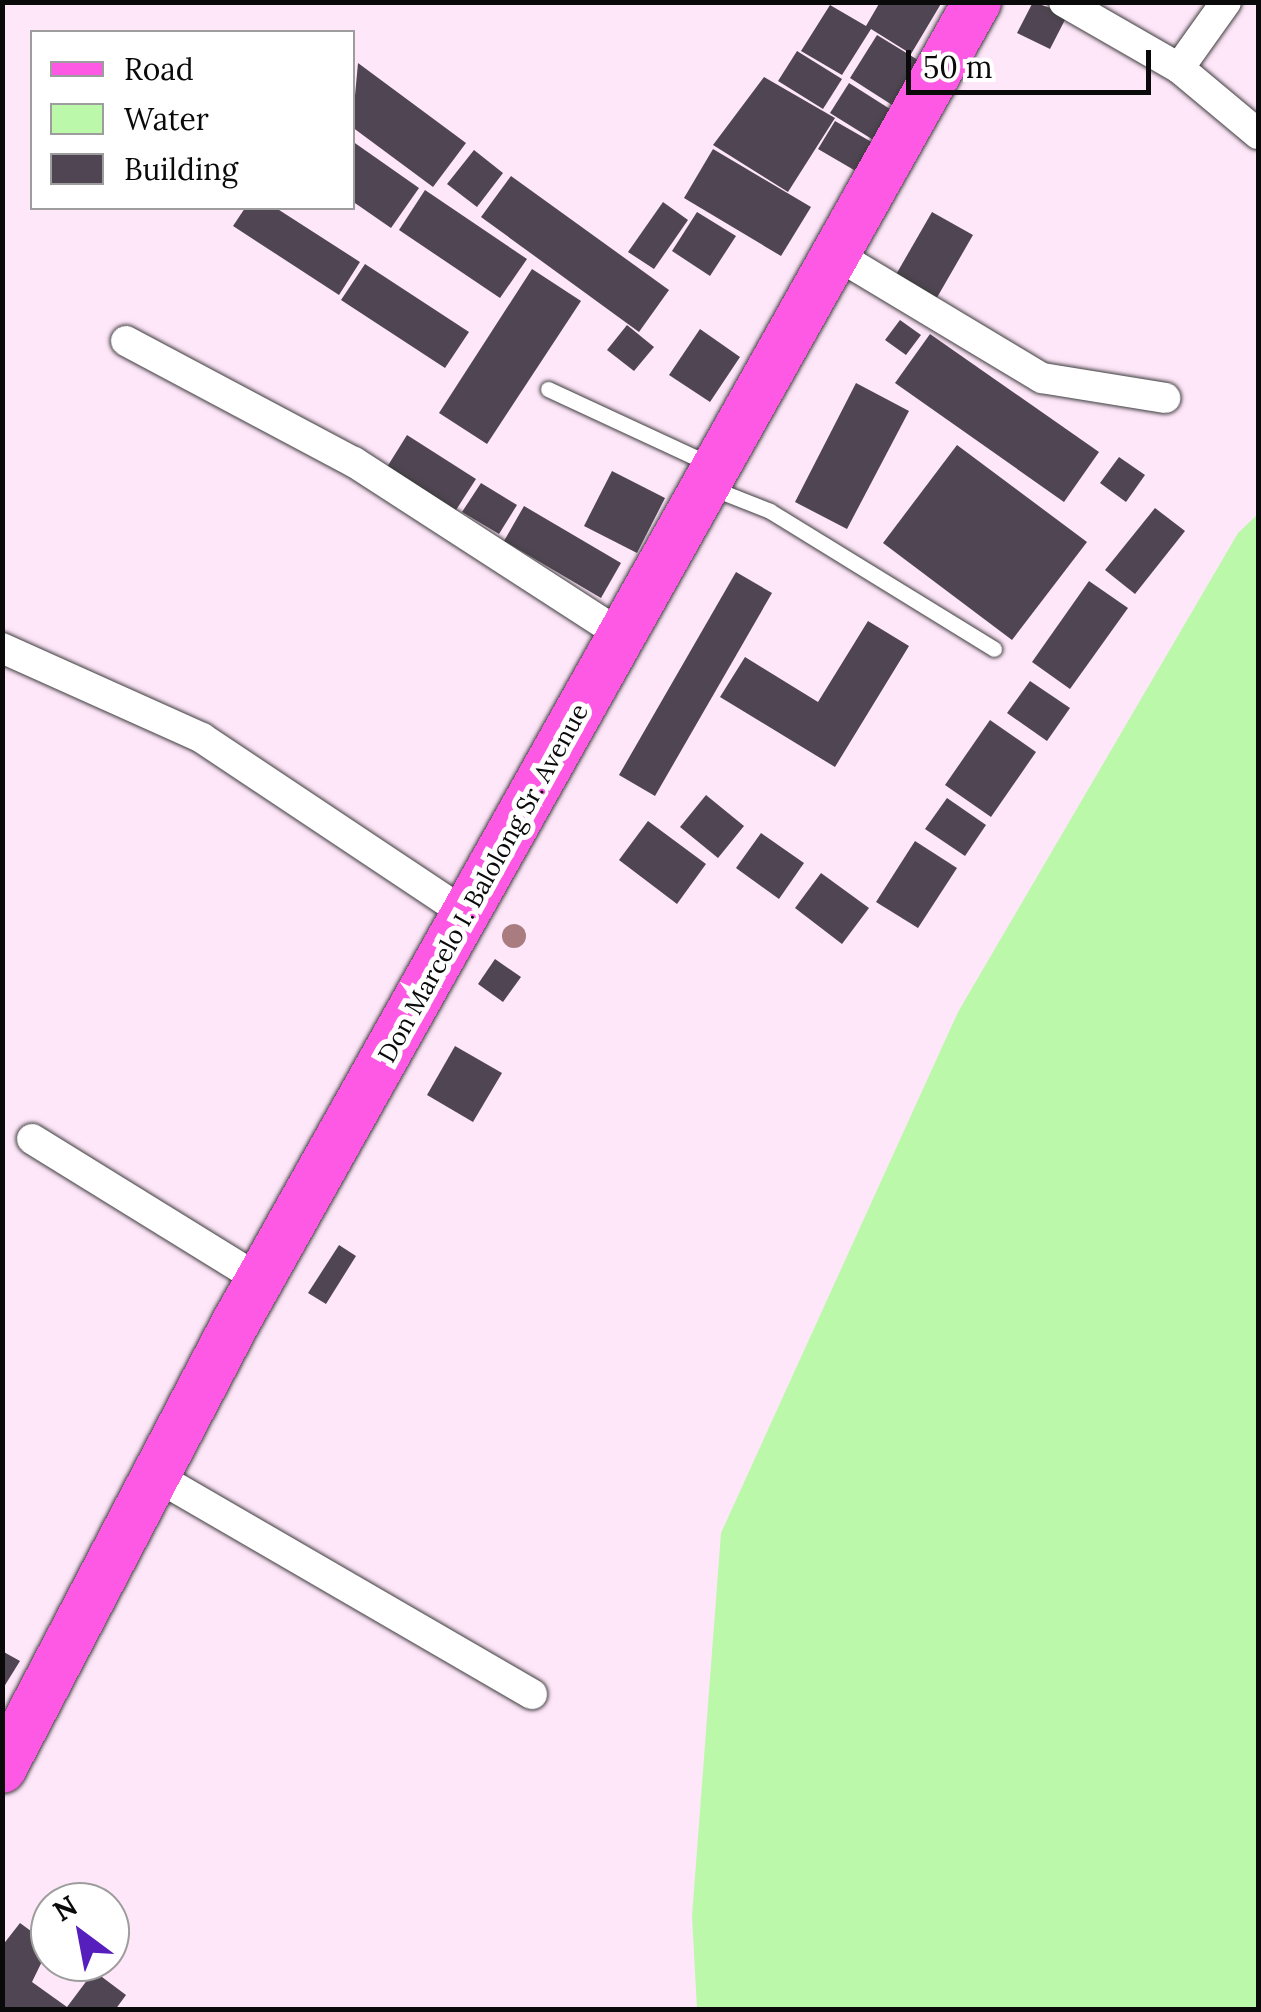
<!DOCTYPE html>
<html>
<head>
<meta charset="utf-8">
<style>
  body { margin:0 }
  #map { position:relative; width:1261px; height:2012px; overflow:hidden; background:#ffe7fa; font-family:Lora,serif }
  div>[style] { position:absolute }
  .water>* { inset:0; background:#bcf8aa }
  .building>* { inset:0; background:#504653 }
  .roads { filter:drop-shadow(0 0 2px #3d3d3d) drop-shadow(0 0 2px #3d3d3d) }
  .lane>* { height:15px; margin:-7.5px; padding:0 7.5px; transform-origin:7.5px; border-radius:7.5px; background:#fff }
  .street>* { height:30px; margin:-15px; padding:0 15px; transform-origin:15px; border-radius:15px; background:#fff }
  .primary>* { height:48px; margin:-24px; padding:0 24px; transform-origin:24px; border-radius:24px; background:#fd59e4 }
  .trees>* { width:24px; height:24px; margin:-12px; border-radius:50%; background:#a97d7f }
  span { translate:-50% -50%; white-space:nowrap; text-align:center; line-height:1.15; -webkit-text-stroke:10px #fff; paint-order:stroke }
  .street-label { font-size:25px; color:#0a0a0a }
  .frame { position:absolute; inset:0; border:5px solid #0a0a0a; pointer-events:none }
  .legend { position:absolute; left:30px; top:30px; width:325px; height:180px; box-sizing:border-box; background:#fff; border:2px solid #9d9d9d; margin:0; padding:12px 18px; list-style:none; font-size:30px; color:#0a0a0a }
  .legend li { display:flex; align-items:center; gap:20px; height:50px }
  .legend b { width:50px; border:2px solid #9d9d9d }
  .north { position:absolute; left:30px; top:1882px; width:100px; height:100px; box-sizing:border-box; background:#fff; border:2px solid #9d9d9d; border-radius:50%; rotate:328deg; font-size:28px; font-weight:700; line-height:40px; text-align:center; color:#0a0a0a }
  .north::after { content:''; display:block; margin:auto; width:35px; height:45px; background:#561fbd; clip-path:polygon(50% 0,100% 100%,50% 72%,0 100%) }
  .scale { position:absolute; left:906px; top:50px; width:245px; height:45px; box-sizing:border-box; border:5px solid #0a0a0a; border-top:0; padding-left:12px; font-size:30px; line-height:35px; white-space:nowrap; color:#0a0a0a; -webkit-text-stroke:8px #fff; paint-order:stroke }
</style>
</head>
<body>
<div id="map">
  <div class="water">
    <div style="clip-path:polygon(1258px 514px,1258px 2009px,697px 2009px,692px 1916px,721px 1533px,958px 1012px,1238px 533px)"></div>
  </div>
  <div class="building">
    <div style="clip-path:polygon(880px 2px,942px 2px,911px 54px,871px 29px,842px 75px,801px 51px,830px 5px,866px 26px)"></div>
    <div style="clip-path:polygon(1033px 2px,1068px 14px,1050px 49px,1017px 33px)"></div>
    <div style="clip-path:polygon(877px 35px,931px 68px,903px 112px,850px 78px)"></div>
    <div style="clip-path:polygon(797px 51px,842px 79px,823px 109px,778px 81px)"></div>
    <div style="clip-path:polygon(358px 63px,466px 143px,433px 187px,352px 127px)"></div>
    <div style="clip-path:polygon(764px 77px,835px 118px,788px 192px,713px 145px)"></div>
    <div style="clip-path:polygon(849px 83px,901px 116px,883px 146px,830px 113px)"></div>
    <div style="clip-path:polygon(835px 121px,882px 148px,866px 177px,818px 149px)"></div>
    <div style="clip-path:polygon(352px 141px,419px 188px,391px 228px,352px 201px)"></div>
    <div style="clip-path:polygon(713px 149px,811px 207px,781px 256px,684px 198px)"></div>
    <div style="clip-path:polygon(474px 150px,503px 173px,477px 207px,447px 184px)"></div>
    <div style="clip-path:polygon(511px 176px,669px 290px,639px 332px,481px 217px)"></div>
    <div style="clip-path:polygon(425px 190px,527px 259px,500px 298px,399px 230px)"></div>
    <div style="clip-path:polygon(663px 202px,688px 220px,654px 269px,628px 252px)"></div>
    <div style="clip-path:polygon(245px 208px,276px 208px,360px 262px,339px 295px,233px 226px)"></div>
    <div style="clip-path:polygon(697px 212px,736px 236px,710px 276px,672px 251px)"></div>
    <div style="clip-path:polygon(932px 212px,973px 235px,935px 301px,894px 278px)"></div>
    <div style="clip-path:polygon(365px 264px,469px 332px,445px 368px,341px 300px)"></div>
    <div style="clip-path:polygon(532px 269px,581px 301px,487px 444px,439px 413px)"></div>
    <div style="clip-path:polygon(900px 320px,921px 335px,906px 355px,885px 340px)"></div>
    <div style="clip-path:polygon(627px 325px,654px 347px,634px 371px,607px 350px)"></div>
    <div style="clip-path:polygon(700px 329px,740px 357px,710px 402px,669px 375px)"></div>
    <div style="clip-path:polygon(930px 334px,1099px 452px,1064px 502px,895px 383px)"></div>
    <div style="clip-path:polygon(856px 383px,909px 411px,847px 529px,795px 502px)"></div>
    <div style="clip-path:polygon(407px 435px,476px 479px,456px 510px,387px 467px)"></div>
    <div style="clip-path:polygon(957px 445px,1087px 542px,1012px 640px,883px 543px)"></div>
    <div style="clip-path:polygon(1119px 457px,1145px 475px,1126px 502px,1100px 483px)"></div>
    <div style="clip-path:polygon(612px 471px,665px 498px,637px 553px,584px 526px)"></div>
    <div style="clip-path:polygon(481px 483px,517px 505px,499px 534px,462px 512px)"></div>
    <div style="clip-path:polygon(524px 506px,621px 563px,601px 598px,504px 541px)"></div>
    <div style="clip-path:polygon(1155px 508px,1185px 531px,1135px 594px,1105px 570px)"></div>
    <div style="clip-path:polygon(736px 572px,772px 593px,655px 796px,619px 775px)"></div>
    <div style="clip-path:polygon(1089px 581px,1128px 608px,1070px 689px,1032px 662px)"></div>
    <div style="clip-path:polygon(868px 621px,909px 646px,835px 767px,720px 697px,745px 657px,818px 702px)"></div>
    <div style="clip-path:polygon(1030px 681px,1070px 708px,1047px 741px,1007px 713px)"></div>
    <div style="clip-path:polygon(990px 720px,1036px 752px,991px 817px,945px 785px)"></div>
    <div style="clip-path:polygon(706px 795px,744px 826px,718px 858px,680px 827px)"></div>
    <div style="clip-path:polygon(947px 798px,986px 825px,965px 856px,925px 829px)"></div>
    <div style="clip-path:polygon(648px 821px,706px 864px,677px 904px,619px 860px)"></div>
    <div style="clip-path:polygon(761px 833px,804px 863px,779px 899px,736px 868px)"></div>
    <div style="clip-path:polygon(915px 841px,957px 868px,918px 928px,876px 902px)"></div>
    <div style="clip-path:polygon(821px 873px,869px 908px,842px 944px,795px 908px)"></div>
    <div style="clip-path:polygon(495px 959px,521px 977px,503px 1002px,478px 984px)"></div>
    <div style="clip-path:polygon(455px 1046px,502px 1073px,473px 1122px,427px 1095px)"></div>
    <div style="clip-path:polygon(339px 1245px,356px 1256px,326px 1304px,308px 1293px)"></div>
    <div style="clip-path:polygon(2px 1651px,20px 1661px,2px 1690px)"></div>
    <div style="clip-path:polygon(20px 1923px,50px 1945px,32px 1982px,67px 2007px,94px 1971px,126px 1995px,115px 2010px,2px 2010px,2px 1946px)"></div>
  </div>
  <div class="roads">
    <div class="lane">
      <div style="left:548px;top:389px;width:181px;rotate:24.9deg"></div>
      <div style="left:712px;top:488px;width:62px;rotate:21.6deg"></div>
      <div style="left:770px;top:511px;width:263px;rotate:31.6deg"></div>
    </div>
    <div class="street">
      <div style="left:1064px;top:2px;width:133px;rotate:29.9deg"></div>
      <div style="left:1179px;top:68px;width:81px;rotate:-54.5deg"></div>
      <div style="left:1179px;top:68px;width:103px;rotate:39.9deg"></div>
      <div style="left:832px;top:252px;width:245px;rotate:31deg"></div>
      <div style="left:1042px;top:378px;width:125px;rotate:9.2deg"></div>
      <div style="left:126px;top:341px;width:258px;rotate:28deg"></div>
      <div style="left:354px;top:462px;width:318px;rotate:32.9deg"></div>
      <div style="left:2px;top:648px;width:219px;rotate:24.2deg"></div>
      <div style="left:202px;top:738px;width:319px;rotate:33.7deg"></div>
      <div style="left:32px;top:1139px;width:268px;rotate:31.7deg"></div>
      <div style="left:154px;top:1475px;width:437px;rotate:30.1deg"></div>
    </div>
    <div class="primary">
      <div style="left:2px;top:1769px;width:505px;rotate:-62.37deg"></div>
      <div style="left:236px;top:1322px;width:1514px;rotate:-60.69deg"></div>
    </div>
  </div>
  <div class="trees">
    <div style="left:514px;top:936px"></div>
  </div>
  <div class="street-label">
    <span style="left:483px;top:883px;rotate:-61deg">Don Marcelo I. Balolong Sr. Avenue</span>
  </div>
  <div class="frame"></div>
  <ul class="legend">
  <li><b style="height:12px;background:#fd59e4"></b>Road</li>
  <li><b style="height:28px;background:#bcf8aa"></b>Water</li>
  <li><b style="height:28px;background:#504653"></b>Building</li>
  </ul>
  <div class="north">N</div>
  <div class="scale">50 m</div>
</div>
</body>
</html>
